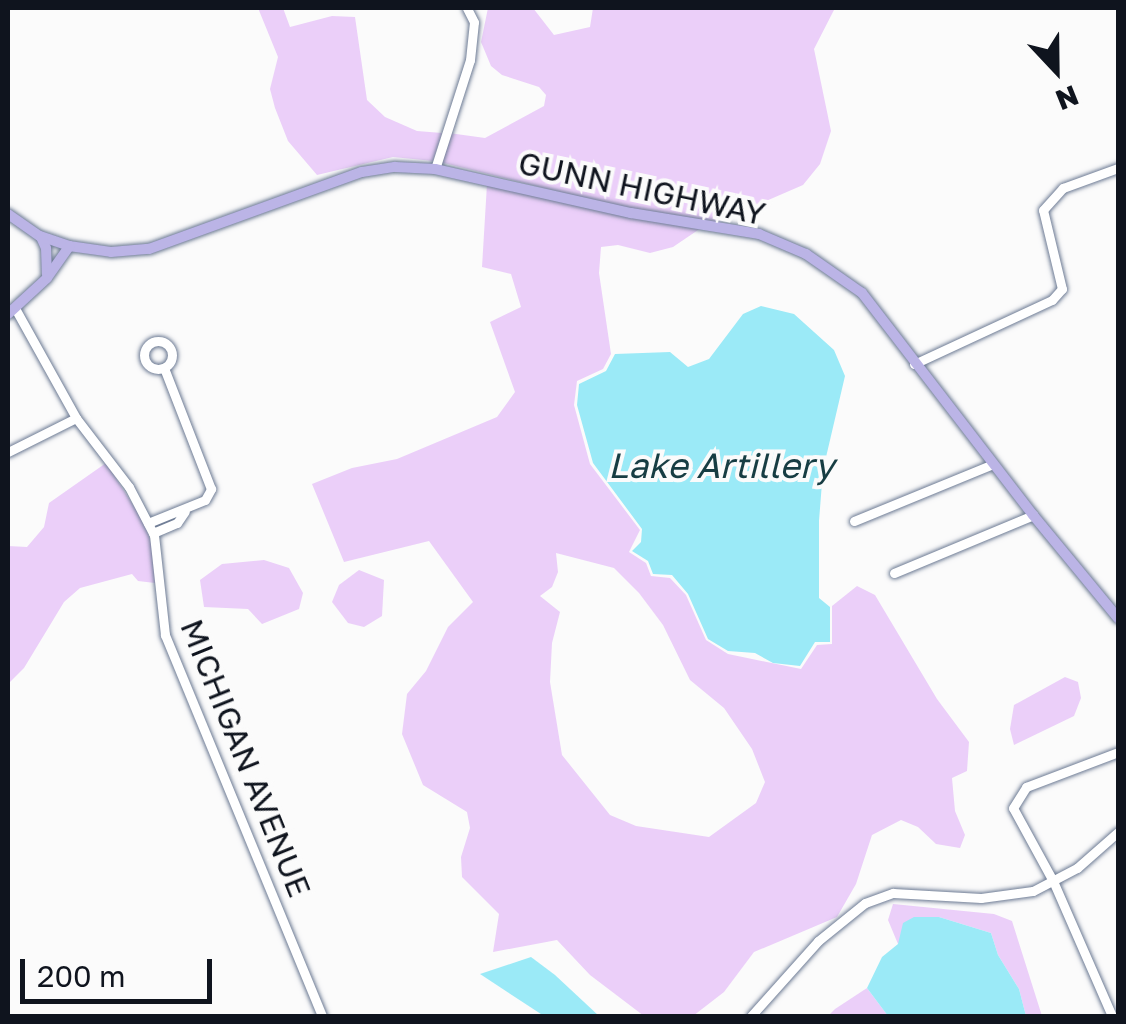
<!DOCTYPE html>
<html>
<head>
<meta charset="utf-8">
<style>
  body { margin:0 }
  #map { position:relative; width:1126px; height:1024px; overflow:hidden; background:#fbfbfb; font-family:"Golos Text",sans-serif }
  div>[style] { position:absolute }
  .green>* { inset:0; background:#ebcff9 }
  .water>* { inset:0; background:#9beaf7 }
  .roads { filter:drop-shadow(0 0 2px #6d7b94) drop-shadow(0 0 2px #6d7b94) }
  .minor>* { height:9px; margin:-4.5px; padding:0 4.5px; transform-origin:4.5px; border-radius:4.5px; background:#fff }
  .minor>.ring { margin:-4.5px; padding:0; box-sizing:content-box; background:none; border:9px solid #fff; border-radius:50% }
  .major>* { height:10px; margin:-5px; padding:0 5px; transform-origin:5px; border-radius:5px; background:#bbb4e6 }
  span { translate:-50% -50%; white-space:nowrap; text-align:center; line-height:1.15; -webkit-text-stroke:8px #fbfbfb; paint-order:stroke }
  .street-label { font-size:32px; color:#0f141e }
  .water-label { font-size:35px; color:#173d43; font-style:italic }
  .frame { position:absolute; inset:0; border:10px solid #0f141e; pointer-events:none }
  .north { position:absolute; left:1006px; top:20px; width:100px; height:100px; -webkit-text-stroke:8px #fbfbfb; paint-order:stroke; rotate:158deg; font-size:28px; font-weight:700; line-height:40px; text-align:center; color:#0f141e }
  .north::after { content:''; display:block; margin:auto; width:35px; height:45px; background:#0f141e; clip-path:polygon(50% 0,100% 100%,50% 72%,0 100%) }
  .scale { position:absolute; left:20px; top:959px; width:192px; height:45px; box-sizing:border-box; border:5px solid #0f141e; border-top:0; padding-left:12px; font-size:30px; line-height:35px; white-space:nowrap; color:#0f141e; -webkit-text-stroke:8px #fbfbfb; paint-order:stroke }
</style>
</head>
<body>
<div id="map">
  <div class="green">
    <div style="clip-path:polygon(258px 8px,283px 8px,290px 27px,332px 16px,355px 17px,367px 100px,385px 117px,417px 131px,442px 133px,433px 161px,393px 157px,317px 175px,288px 141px,275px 108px,270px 89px,278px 57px)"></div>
    <div style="clip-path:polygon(488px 8px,533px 8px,554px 35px,590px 27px,593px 8px,835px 8px,814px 49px,831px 131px,820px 164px,803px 185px,715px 223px,631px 210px,440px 162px,449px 133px,485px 138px,544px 106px,546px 95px,539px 87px,502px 75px,491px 66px,481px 42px)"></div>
    <div style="clip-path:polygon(evenodd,487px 184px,701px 228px,673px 247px,650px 253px,618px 245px,601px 247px,599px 273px,611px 354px,603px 369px,577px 381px,574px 405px,590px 464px,640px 530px,629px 552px,646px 563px,651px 576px,670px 578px,686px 595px,706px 640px,728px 654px,801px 669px,817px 645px,832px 644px,832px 606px,857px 586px,875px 595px,937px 699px,969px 742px,967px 771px,952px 778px,955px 811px,965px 835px,960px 848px,936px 844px,918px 827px,901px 820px,872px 835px,856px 884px,837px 917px,754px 952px,724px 992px,693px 1016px,644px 1016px,590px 975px,557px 940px,493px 952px,499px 914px,462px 877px,461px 857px,470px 828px,467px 812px,423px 785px,402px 734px,407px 694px,426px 671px,448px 627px,473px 602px,429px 541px,344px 562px,312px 484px,352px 468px,397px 459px,497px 417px,515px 392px,490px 322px,521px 307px,511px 274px,482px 267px,487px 184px,556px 553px,614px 568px,639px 593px,663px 625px,690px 680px,724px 708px,752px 749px,765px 782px,756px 803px,709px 837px,636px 826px,610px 815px,562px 755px,550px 682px,552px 643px,560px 612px,540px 596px,552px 587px,558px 572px,556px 553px)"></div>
    <div style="clip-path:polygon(106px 463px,144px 522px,153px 549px,155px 583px,138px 581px,132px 574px,80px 588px,64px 602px,24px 668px,8px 684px,8px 546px,27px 547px,44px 527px,49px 503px)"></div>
    <div style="clip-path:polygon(264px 560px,289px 568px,303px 593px,299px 609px,262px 624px,248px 609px,204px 607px,200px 580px,222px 564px)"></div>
    <div style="clip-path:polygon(359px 570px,384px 580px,382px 616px,364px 627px,348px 623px,332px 602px,339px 585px)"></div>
    <div style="clip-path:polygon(1065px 677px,1078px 682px,1081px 698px,1074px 716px,1014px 745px,1010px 729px,1014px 705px)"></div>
    <div style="clip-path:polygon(893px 904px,994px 914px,1012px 921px,1042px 1016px,1026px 1016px,1019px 989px,998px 955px,991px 933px,939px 917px,898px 944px,888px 920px)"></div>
    <div style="clip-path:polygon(867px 988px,888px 1016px,828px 1016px,835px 1009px)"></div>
  </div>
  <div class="water">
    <div style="clip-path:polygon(761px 306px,794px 314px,834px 350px,845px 376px,823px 470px,819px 521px,819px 598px,830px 607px,830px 642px,815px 642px,800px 666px,773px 663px,755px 653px,728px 651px,708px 639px,688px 594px,672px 575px,653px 574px,648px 561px,632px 551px,641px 542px,642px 529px,593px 463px,577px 405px,579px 384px,606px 371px,615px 354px,670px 352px,688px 367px,709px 359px,743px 314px)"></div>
    <div style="clip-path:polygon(914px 917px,939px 917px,991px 933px,998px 955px,1019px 989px,1026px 1016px,888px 1016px,867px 988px,882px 957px,898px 944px,903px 923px)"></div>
    <div style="clip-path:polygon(531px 957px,555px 975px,599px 1016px,544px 1016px,480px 974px)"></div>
  </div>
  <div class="roads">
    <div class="minor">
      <div style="left:435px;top:169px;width:114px;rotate:-72.2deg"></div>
      <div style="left:470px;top:60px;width:38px;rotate:-84deg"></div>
      <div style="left:474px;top:22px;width:16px;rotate:-117deg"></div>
      <div style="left:16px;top:310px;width:124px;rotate:60.9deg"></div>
      <div style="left:76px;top:418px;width:87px;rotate:52.5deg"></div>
      <div style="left:129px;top:487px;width:54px;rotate:62.5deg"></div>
      <div style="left:154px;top:535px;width:101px;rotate:83.7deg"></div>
      <div style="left:165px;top:635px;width:412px;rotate:67.6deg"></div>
      <div class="ring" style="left:144px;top:341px;width:19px;height:19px"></div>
      <div style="left:914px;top:364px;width:152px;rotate:-24.9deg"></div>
      <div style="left:1052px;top:300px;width:15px;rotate:-48deg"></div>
      <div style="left:1062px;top:289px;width:81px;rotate:-103.5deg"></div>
      <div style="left:1043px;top:210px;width:30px;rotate:-48deg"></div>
      <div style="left:1063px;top:188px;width:59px;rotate:-20deg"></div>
      <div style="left:8px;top:452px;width:76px;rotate:-26.6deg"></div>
      <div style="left:854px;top:521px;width:150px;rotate:-22.3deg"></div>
      <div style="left:148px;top:523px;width:61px;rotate:-22deg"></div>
      <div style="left:205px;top:500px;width:13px;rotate:-61deg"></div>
      <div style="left:211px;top:489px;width:130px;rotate:-111.2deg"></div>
      <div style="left:153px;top:533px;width:26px;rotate:-23deg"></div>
      <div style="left:177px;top:523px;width:14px;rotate:-56deg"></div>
      <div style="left:894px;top:573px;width:151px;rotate:-22.6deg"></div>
      <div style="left:751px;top:1016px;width:101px;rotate:-48.2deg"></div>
      <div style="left:818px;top:941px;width:60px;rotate:-39deg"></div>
      <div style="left:865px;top:903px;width:30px;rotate:-20deg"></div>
      <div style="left:893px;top:893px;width:88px;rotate:3.3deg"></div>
      <div style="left:981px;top:898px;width:52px;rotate:-7.7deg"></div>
      <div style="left:1033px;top:891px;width:50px;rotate:-27.6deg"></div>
      <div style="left:1077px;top:868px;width:55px;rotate:-41.3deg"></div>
      <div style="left:1112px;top:1016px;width:147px;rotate:-113.6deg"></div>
      <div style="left:1053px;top:881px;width:83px;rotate:-118.7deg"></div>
      <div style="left:1013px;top:808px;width:25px;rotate:-58deg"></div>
      <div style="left:1026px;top:787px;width:98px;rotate:-20.8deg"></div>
    </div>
    <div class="major">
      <div style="left:8px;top:214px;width:39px;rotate:35deg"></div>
      <div style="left:40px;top:236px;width:31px;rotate:19deg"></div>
      <div style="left:69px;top:246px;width:42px;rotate:8.1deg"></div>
      <div style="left:111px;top:252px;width:38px;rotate:-5deg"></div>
      <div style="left:149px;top:249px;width:226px;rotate:-19.9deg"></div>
      <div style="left:362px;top:172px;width:33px;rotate:-9deg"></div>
      <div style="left:395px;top:167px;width:40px;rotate:2.9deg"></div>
      <div style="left:435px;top:169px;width:201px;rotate:12.7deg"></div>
      <div style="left:631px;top:213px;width:130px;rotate:9.3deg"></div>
      <div style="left:759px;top:234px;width:51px;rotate:23.1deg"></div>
      <div style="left:806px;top:254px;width:68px;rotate:34.9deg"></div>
      <div style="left:862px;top:293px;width:280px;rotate:52.4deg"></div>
      <div style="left:1033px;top:515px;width:134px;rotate:50.5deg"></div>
      <div style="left:41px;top:237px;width:12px;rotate:66deg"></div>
      <div style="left:46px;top:248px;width:26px;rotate:88deg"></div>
      <div style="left:8px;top:314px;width:53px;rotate:-42.7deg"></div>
      <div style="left:47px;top:278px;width:39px;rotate:-55deg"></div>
    </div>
  </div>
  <div class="street-label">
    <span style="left:642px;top:188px;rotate:12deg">GUNN HIGHWAY</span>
    <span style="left:246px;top:758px;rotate:68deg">MICHIGAN AVENUE</span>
  </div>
  <div class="water-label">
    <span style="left:721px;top:465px">Lake Artillery</span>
  </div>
  <div class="frame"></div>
  <div class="north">N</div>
  <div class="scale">200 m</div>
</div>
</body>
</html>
